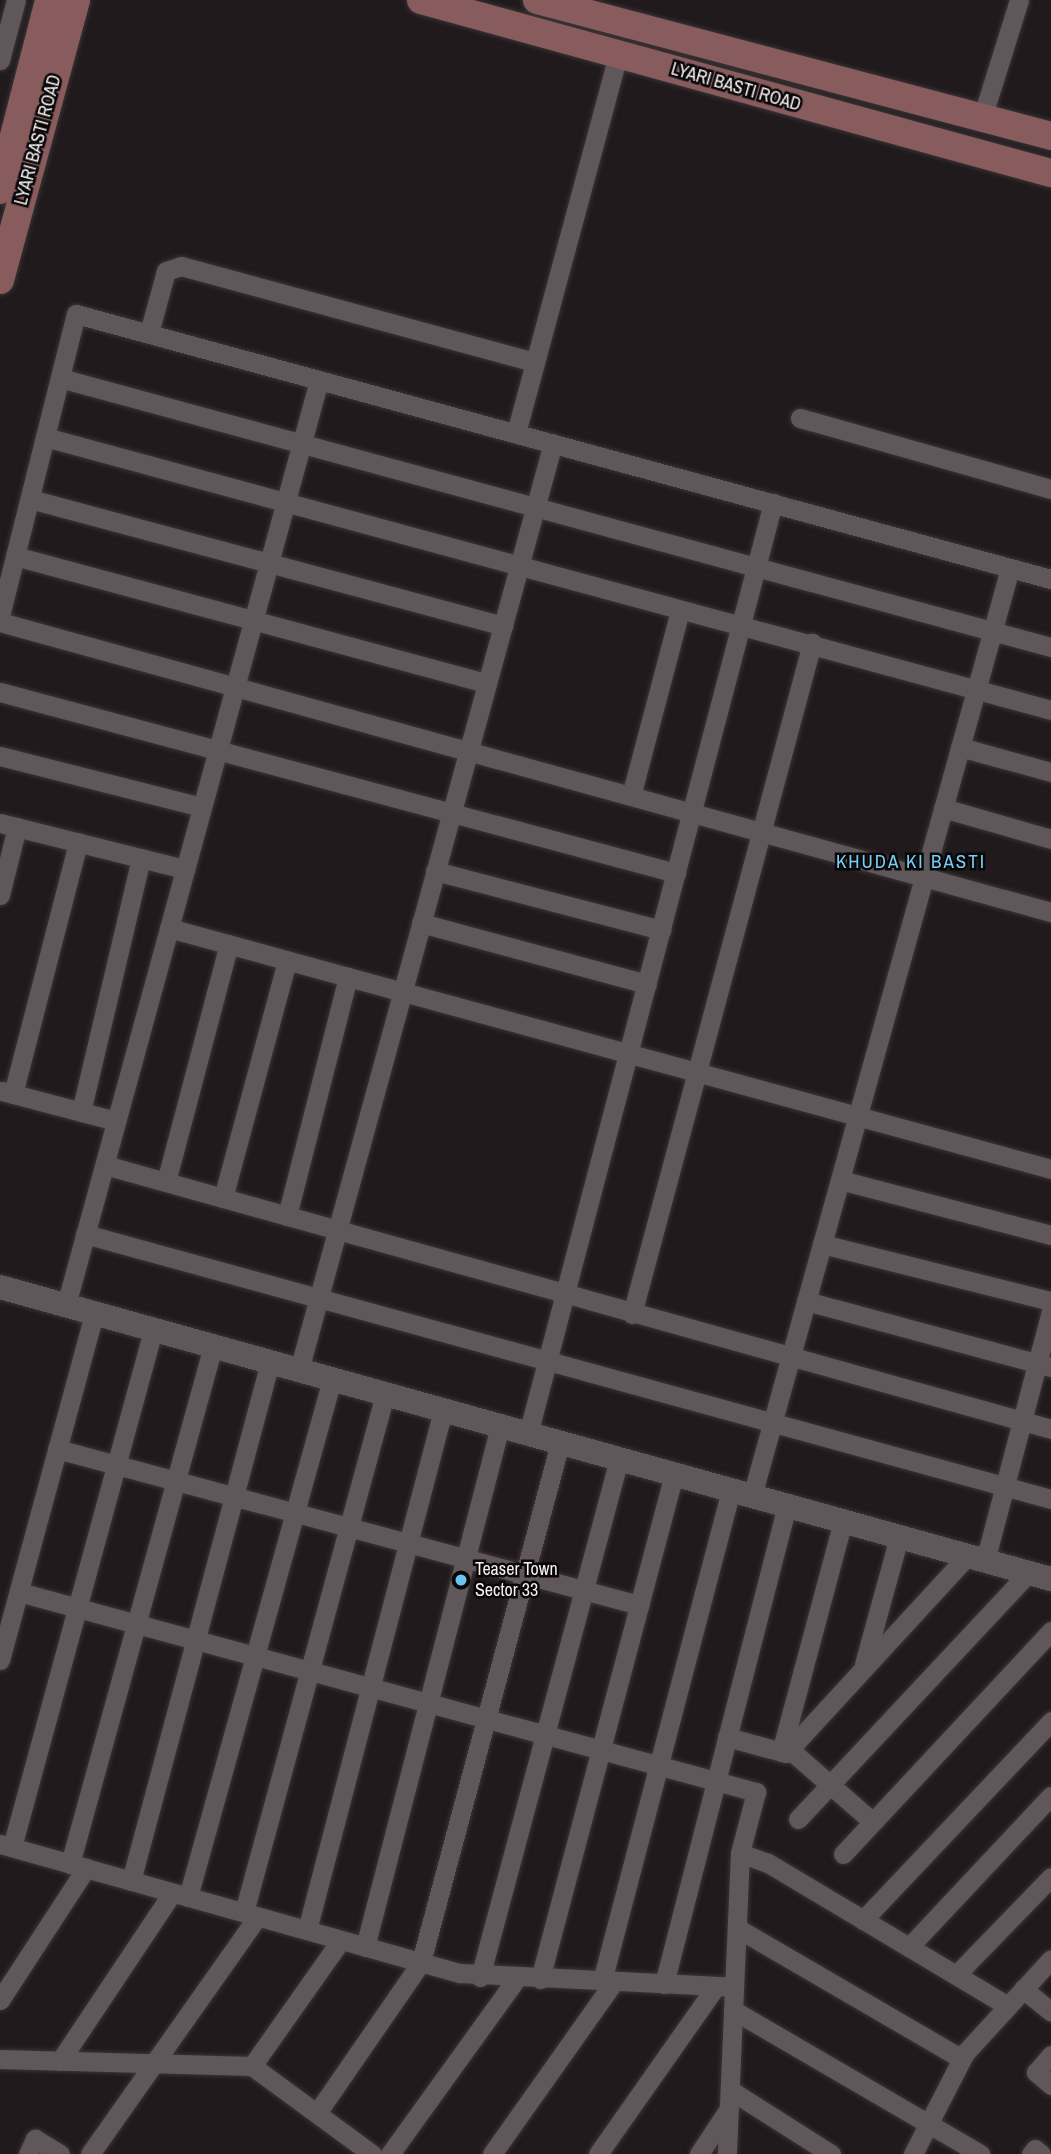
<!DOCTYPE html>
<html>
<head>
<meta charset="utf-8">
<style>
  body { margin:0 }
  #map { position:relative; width:1051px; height:2154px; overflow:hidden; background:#211a1c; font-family:"Archivo Narrow",sans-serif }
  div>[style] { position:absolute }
  .roads { filter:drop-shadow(0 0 2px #393436) drop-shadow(0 0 2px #393436) }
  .minor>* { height:19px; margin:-9.5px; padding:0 9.5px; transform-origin:9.5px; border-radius:9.5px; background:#60575a }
  .tertiary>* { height:24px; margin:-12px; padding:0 12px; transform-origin:12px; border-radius:12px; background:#60575a }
  .secondary>* { height:28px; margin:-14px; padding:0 14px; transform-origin:14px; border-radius:14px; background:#885b5d }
  .dots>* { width:19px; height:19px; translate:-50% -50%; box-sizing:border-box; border:4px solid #080607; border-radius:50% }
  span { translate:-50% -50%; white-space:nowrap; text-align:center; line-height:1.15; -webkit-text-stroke:5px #080607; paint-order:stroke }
  .street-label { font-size:18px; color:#f4eff1 }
  .poi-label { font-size:18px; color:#f4eff1 }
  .left { translate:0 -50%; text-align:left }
  .neighbourhood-label { font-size:19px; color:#78ccf5; letter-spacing:2px }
</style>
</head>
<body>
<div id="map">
  <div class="roads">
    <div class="minor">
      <div style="left:0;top:60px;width:62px;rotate:-75.1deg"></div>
      <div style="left:982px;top:118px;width:124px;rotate:-72.6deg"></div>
      <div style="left:149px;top:333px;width:64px;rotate:-74.7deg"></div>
      <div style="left:166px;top:271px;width:16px;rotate:-18deg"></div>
      <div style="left:181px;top:266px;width:367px;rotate:15.2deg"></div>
      <div style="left:60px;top:378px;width:1027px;rotate:15.19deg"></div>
      <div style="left:800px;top:418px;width:261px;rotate:15.8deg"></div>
      <div style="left:516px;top:433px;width:392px;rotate:-74.9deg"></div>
      <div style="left:45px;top:437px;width:1042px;rotate:15.18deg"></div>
      <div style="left:30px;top:499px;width:490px;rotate:15deg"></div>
      <div style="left:15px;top:556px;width:489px;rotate:15.1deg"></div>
      <div style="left:0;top:616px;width:311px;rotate:-75.9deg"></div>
      <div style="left:76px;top:314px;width:1010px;rotate:15.21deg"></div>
      <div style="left:0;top:622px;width:1090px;rotate:15.43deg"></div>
      <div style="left:0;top:692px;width:700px;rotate:14.99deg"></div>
      <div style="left:960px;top:747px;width:94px;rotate:15.4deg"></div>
      <div style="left:0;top:756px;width:208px;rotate:14.2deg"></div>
      <div style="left:631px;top:796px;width:192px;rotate:-75.2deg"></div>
      <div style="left:943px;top:808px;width:112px;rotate:16deg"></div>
      <div style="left:0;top:823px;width:191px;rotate:14deg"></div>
      <div style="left:435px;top:871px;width:234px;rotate:14.6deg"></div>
      <div style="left:0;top:895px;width:70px;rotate:-76deg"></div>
      <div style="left:421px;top:923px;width:234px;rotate:15.1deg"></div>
      <div style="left:169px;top:928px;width:914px;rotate:15.28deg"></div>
      <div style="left:2px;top:1091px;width:118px;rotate:14.7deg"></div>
      <div style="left:13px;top:1094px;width:260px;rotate:-75.5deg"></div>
      <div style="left:81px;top:1112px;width:261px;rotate:-76.7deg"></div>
      <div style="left:105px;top:1165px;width:982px;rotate:15.59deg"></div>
      <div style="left:840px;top:1180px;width:218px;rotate:14.6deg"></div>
      <div style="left:166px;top:1182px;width:246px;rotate:-75.2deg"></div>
      <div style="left:223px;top:1198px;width:246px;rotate:-74.9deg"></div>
      <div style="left:287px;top:1216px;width:247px;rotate:-75.7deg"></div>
      <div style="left:85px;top:1234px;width:1002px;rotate:15.34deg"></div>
      <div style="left:822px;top:1244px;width:236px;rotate:14deg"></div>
      <div style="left:806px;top:1301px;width:254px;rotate:15.1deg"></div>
      <div style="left:66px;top:1305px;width:959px;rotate:-74.7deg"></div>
      <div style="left:632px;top:1314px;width:695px;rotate:-74.98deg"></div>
      <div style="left:299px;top:1370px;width:961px;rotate:-74.68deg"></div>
      <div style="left:528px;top:1434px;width:963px;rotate:-75.26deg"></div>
      <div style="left:57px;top:1449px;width:603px;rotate:15deg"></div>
      <div style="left:752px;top:1496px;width:963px;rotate:-74.46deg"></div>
      <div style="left:985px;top:1561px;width:259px;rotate:-75.2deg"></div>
      <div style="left:19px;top:1592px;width:764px;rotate:15.18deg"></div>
      <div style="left:756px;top:1792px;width:63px;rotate:104.7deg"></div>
      <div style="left:740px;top:1853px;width:301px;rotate:92.5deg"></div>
      <div style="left:0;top:1660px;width:360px;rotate:-74.8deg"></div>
      <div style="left:864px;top:1664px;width:132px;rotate:-74.6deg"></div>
      <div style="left:727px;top:1737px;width:61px;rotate:15.2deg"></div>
      <div style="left:786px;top:1753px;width:268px;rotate:-47.4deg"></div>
      <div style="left:789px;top:1749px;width:111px;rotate:41deg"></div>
      <div style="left:781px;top:1752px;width:239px;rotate:-75deg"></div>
      <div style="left:798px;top:1819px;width:337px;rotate:-46.9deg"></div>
      <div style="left:0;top:1844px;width:478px;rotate:15.7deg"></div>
      <div style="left:460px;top:1973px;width:274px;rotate:2.9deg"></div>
      <div style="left:12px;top:1847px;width:536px;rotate:-74.74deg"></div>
      <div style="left:740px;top:1853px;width:30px;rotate:20deg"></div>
      <div style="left:768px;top:1863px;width:279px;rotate:30.8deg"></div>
      <div style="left:843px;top:1854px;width:305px;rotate:-47deg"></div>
      <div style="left:70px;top:1864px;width:537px;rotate:-74.57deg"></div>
      <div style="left:131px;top:1881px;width:537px;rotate:-75.01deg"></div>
      <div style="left:188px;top:1897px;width:538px;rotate:-74.46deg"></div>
      <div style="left:244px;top:1912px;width:537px;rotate:-74.77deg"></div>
      <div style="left:863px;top:1920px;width:274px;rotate:-46.6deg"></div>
      <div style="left:737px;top:1928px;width:260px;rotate:30.2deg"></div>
      <div style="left:307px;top:1930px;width:537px;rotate:-75.34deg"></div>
      <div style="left:365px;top:1947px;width:538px;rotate:-75.47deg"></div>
      <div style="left:909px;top:1947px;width:207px;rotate:-46.8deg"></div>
      <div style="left:956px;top:1975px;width:136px;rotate:-45.9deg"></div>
      <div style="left:480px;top:1977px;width:536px;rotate:-74.98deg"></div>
      <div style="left:540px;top:1979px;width:522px;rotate:-75.14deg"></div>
      <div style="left:602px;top:1981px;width:508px;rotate:-75.28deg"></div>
      <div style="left:664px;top:1984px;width:494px;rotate:-75.6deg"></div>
      <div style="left:1023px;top:1989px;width:36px;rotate:39deg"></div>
      <div style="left:0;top:2000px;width:158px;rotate:-56.9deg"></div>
      <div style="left:733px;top:2010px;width:286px;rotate:30.2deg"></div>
      <div style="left:1051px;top:2055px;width:23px;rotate:131deg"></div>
      <div style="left:1036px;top:2072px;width:20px;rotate:41deg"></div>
      <div style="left:0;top:2059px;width:252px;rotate:1.6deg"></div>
      <div style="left:252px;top:2066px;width:149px;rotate:36.3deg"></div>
      <div style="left:60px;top:2061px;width:202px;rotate:-56.3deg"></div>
      <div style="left:252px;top:2066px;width:154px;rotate:-54.8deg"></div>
      <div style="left:730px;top:2090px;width:120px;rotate:32.4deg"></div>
      <div style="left:317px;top:2113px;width:183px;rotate:-55.4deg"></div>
      <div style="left:421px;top:1962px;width:537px;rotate:-75.01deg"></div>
      <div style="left:28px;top:2154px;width:17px;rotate:-65deg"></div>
      <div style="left:35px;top:2139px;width:29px;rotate:31deg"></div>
      <div style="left:90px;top:2154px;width:291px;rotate:-54.8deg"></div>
      <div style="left:390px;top:2154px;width:217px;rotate:-54.2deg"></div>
      <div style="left:492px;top:2154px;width:211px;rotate:-54.7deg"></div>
      <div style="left:598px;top:2154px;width:205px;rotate:-54.9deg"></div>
      <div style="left:699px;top:2154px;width:53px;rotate:-56.6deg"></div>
      <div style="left:913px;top:2154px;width:114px;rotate:-62.8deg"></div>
      <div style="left:965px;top:2053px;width:127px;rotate:-47.5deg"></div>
      <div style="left:1031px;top:2154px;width:6px;rotate:-51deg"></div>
      <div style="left:1035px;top:2149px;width:8px;rotate:40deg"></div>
    </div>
    <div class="tertiary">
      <div style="left:0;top:1287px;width:1091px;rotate:15.53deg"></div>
    </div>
    <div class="secondary">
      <div style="left:421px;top:0;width:653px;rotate:15.36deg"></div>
      <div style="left:537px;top:0;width:532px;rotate:14.82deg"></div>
      <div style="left:0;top:190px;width:196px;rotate:-75.5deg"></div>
      <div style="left:0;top:280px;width:290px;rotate:-74.8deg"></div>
    </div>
  </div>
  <div class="dots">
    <div style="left:461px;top:1580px;background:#68c4f0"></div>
  </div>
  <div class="street-label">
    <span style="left:736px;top:87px;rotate:16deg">LYARI BASTI ROAD</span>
    <span style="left:38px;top:140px;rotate:-75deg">LYARI BASTI ROAD</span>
  </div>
  <div class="poi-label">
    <span class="left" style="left:475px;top:1580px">Teaser Town<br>Sector 33</span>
  </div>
  <div class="neighbourhood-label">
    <span style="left:911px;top:862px">KHUDA KI BASTI</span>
  </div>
</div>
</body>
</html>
